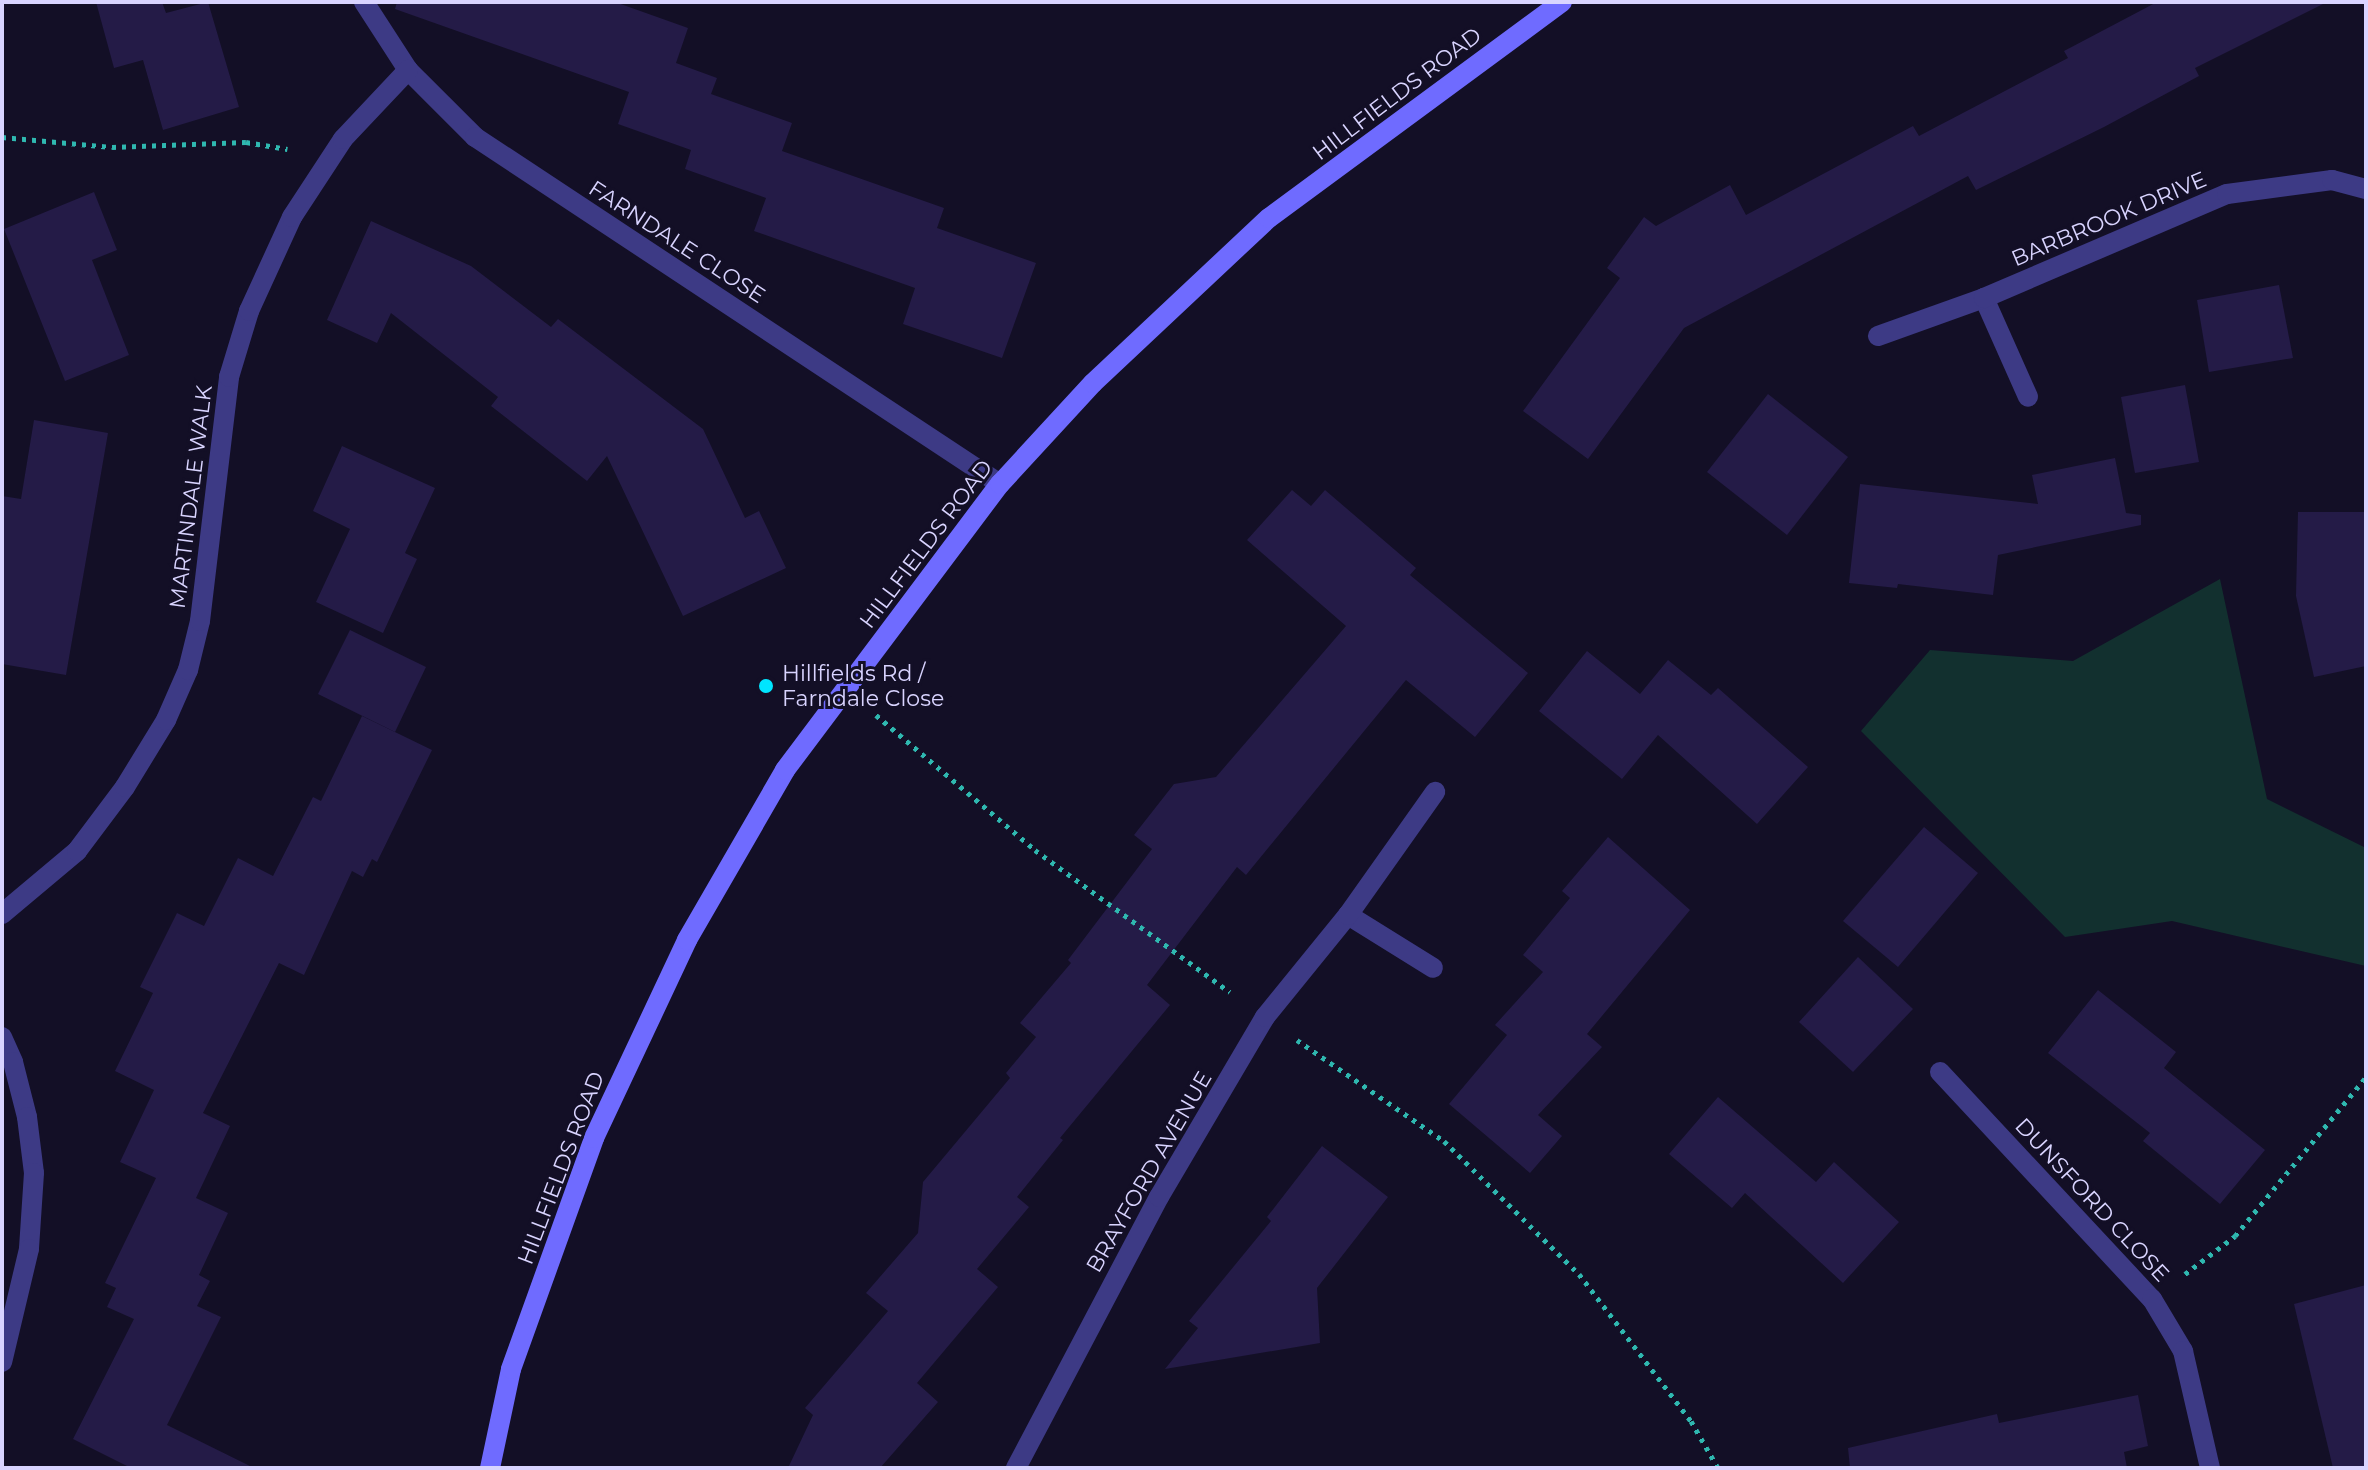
<!DOCTYPE html>
<html>
<head>
<meta charset="utf-8">
<style>
  body { margin:0 }
  #map { position:relative; width:2368px; height:1470px; overflow:hidden; background:#130f26; font-family:Montserrat,sans-serif }
  div>[style] { position:absolute }
  .green>* { inset:0; background:#12302f }
  .building>* { inset:0; background:#241b47 }
  .path>* { height:5px; margin-top:-2.5px; transform-origin:0; background:repeating-linear-gradient(90deg,#2fb8b0 0 4px,transparent 0 10px) }
  .street>* { height:20px; margin:-10px; padding:0 10px; transform-origin:10px; border-radius:10px; background:#3d3a85 }
  .secondary>* { height:20px; margin:-10px; padding:0 10px; transform-origin:10px; border-radius:10px; background:#6f6bff }
  .dots>* { width:22px; height:22px; translate:-50% -50%; box-sizing:border-box; border:4px solid #130f26; border-radius:50% }
  span { translate:-50% -50%; white-space:nowrap; text-align:center; line-height:1.15; -webkit-text-stroke:6px #130f26; paint-order:stroke }
  .street-label { font-size:22px; color:#d9d4ff }
  .poi-label { font-size:22px; color:#d9d4ff }
  .left { translate:0 -50%; text-align:left }
  .frame { position:absolute; inset:0; border:4px solid #d9d4ff; pointer-events:none }
</style>
</head>
<body>
<div id="map">
  <div class="green">
    <div style="clip-path:polygon(2220px 579px,2267px 799px,2366px 848px,2366px 966px,2172px 921px,2065px 937px,1861px 731px,1930px 650px,2073px 661px)"></div>
  </div>
  <div class="building">
    <div style="clip-path:polygon(96px 2px,162px 2px,166px 13px,208px 2px,239px 107px,163px 130px,143px 60px,114px 68px)"></div>
    <div style="clip-path:polygon(397px 2px,615px 2px,688px 28px,676px 63px,717px 78px,711px 94px,792px 123px,782px 151px,944px 208px,937px 228px,1036px 263px,1002px 358px,903px 324px,915px 288px,754px 231px,766px 198px,685px 169px,691px 150px,618px 124px,629px 92px,395px 9px)"></div>
    <div style="clip-path:polygon(2157px 2px,2327px 2px,2195px 68px,2199px 76px,2104px 127px,1976px 190px,1968px 176px,1684px 328px,1588px 459px,1523px 411px,1620px 278px,1607px 268px,1644px 217px,1656px 226px,1730px 185px,1746px 215px,1913px 126px,1919px 136px,2068px 58px,2064px 51px)"></div>
    <div style="clip-path:polygon(94px 192px,117px 250px,92px 260px,129px 355px,65px 381px,4px 229px)"></div>
    <div style="clip-path:polygon(371px 221px,471px 266px,551px 327px,558px 319px,703px 429px,745px 518px,759px 511px,786px 568px,683px 616px,607px 456px,587px 481px,491px 406px,498px 397px,391px 313px,377px 343px,327px 320px)"></div>
    <div style="clip-path:polygon(2279px 285px,2293px 358px,2209px 372px,2197px 300px)"></div>
    <div style="clip-path:polygon(2185px 385px,2199px 462px,2135px 473px,2121px 397px)"></div>
    <div style="clip-path:polygon(1768px 394px,1848px 457px,1787px 535px,1707px 472px)"></div>
    <div style="clip-path:polygon(34px 420px,108px 433px,66px 675px,2px 664px,2px 496px,21px 499px)"></div>
    <div style="clip-path:polygon(342px 446px,435px 488px,405px 553px,417px 559px,383px 633px,316px 602px,350px 529px,313px 511px)"></div>
    <div style="clip-path:polygon(2115px 458px,2126px 513px,2141px 515px,2141px 525px,1998px 555px,1993px 595px,1898px 584px,1897px 588px,1849px 583px,1860px 484px,2038px 504px,2032px 475px)"></div>
    <div style="clip-path:polygon(1292px 490px,1311px 506px,1325px 490px,1416px 568px,1410px 575px,1528px 673px,1475px 737px,1406px 680px,1246px 875px,1237px 867px,1147px 985px,1170px 1005px,1060px 1138px,1063px 1140px,1017px 1197px,1029px 1207px,977px 1269px,998px 1287px,917px 1383px,938px 1402px,880px 1468px,788px 1468px,813px 1415px,805px 1408px,888px 1311px,866px 1293px,918px 1233px,923px 1182px,1010px 1078px,1006px 1073px,1036px 1037px,1020px 1023px,1071px 963px,1068px 960px,1152px 849px,1134px 835px,1174px 784px,1216px 777px,1346px 626px,1247px 540px)"></div>
    <div style="clip-path:polygon(2298px 512px,2366px 512px,2366px 666px,2314px 677px,2296px 596px)"></div>
    <div style="clip-path:polygon(350px 630px,426px 667px,395px 732px,318px 694px)"></div>
    <div style="clip-path:polygon(1587px 651px,1640px 694px,1668px 660px,1711px 695px,1718px 688px,1808px 767px,1757px 824px,1658px 735px,1622px 779px,1539px 711px)"></div>
    <div style="clip-path:polygon(362px 716px,432px 750px,377px 862px,372px 859px,363px 877px,352px 871px,304px 975px,279px 963px,203px 1113px,230px 1126px,196px 1198px,228px 1213px,199px 1275px,210px 1281px,197px 1306px,221px 1317px,167px 1425px,254px 1468px,131px 1468px,73px 1439px,134px 1319px,107px 1307px,116px 1288px,105px 1283px,156px 1178px,120px 1162px,154px 1090px,115px 1071px,153px 993px,140px 987px,177px 913px,204px 926px,238px 858px,273px 876px,313px 797px,321px 801px)"></div>
    <div style="clip-path:polygon(1924px 827px,1978px 873px,1898px 967px,1843px 921px)"></div>
    <div style="clip-path:polygon(1608px 837px,1690px 910px,1587px 1034px,1602px 1047px,1538px 1115px,1562px 1136px,1530px 1173px,1449px 1104px,1507px 1035px,1495px 1025px,1543px 972px,1523px 955px,1570px 898px,1562px 891px)"></div>
    <div style="clip-path:polygon(1858px 957px,1913px 1009px,1853px 1072px,1799px 1022px)"></div>
    <div style="clip-path:polygon(2098px 990px,2176px 1052px,2164px 1068px,2265px 1150px,2220px 1204px,2143px 1141px,2150px 1133px,2048px 1053px)"></div>
    <div style="clip-path:polygon(1718px 1097px,1816px 1182px,1834px 1162px,1899px 1222px,1843px 1283px,1745px 1193px,1732px 1208px,1669px 1154px)"></div>
    <div style="clip-path:polygon(1322px 1146px,1388px 1197px,1317px 1288px,1320px 1343px,1165px 1369px,1198px 1328px,1189px 1321px,1271px 1221px,1267px 1217px)"></div>
    <div style="clip-path:polygon(2366px 1285px,2366px 1468px,2333px 1468px,2294px 1304px)"></div>
    <div style="clip-path:polygon(2138px 1395px,2148px 1446px,2124px 1452px,2127px 1468px,1850px 1468px,1848px 1448px,1997px 1414px,1999px 1423px)"></div>
  </div>
  <div class="path">
    <div style="left:2px;top:137px;width:110px;rotate:5.2deg"></div>
    <div style="left:112px;top:147px;width:134px;rotate:-2.1deg"></div>
    <div style="left:246px;top:142px;width:42px;rotate:9.7deg"></div>
    <div style="left:876px;top:715px;width:209px;rotate:40.3deg"></div>
    <div style="left:1035px;top:850px;width:241px;rotate:36.1deg"></div>
    <div style="left:1297px;top:1040px;width:178px;rotate:34.5deg"></div>
    <div style="left:1444px;top:1141px;width:190px;rotate:44.6deg"></div>
    <div style="left:1579px;top:1274px;width:185px;rotate:52.7deg"></div>
    <div style="left:1691px;top:1421px;width:54px;rotate:60.1deg"></div>
    <div style="left:2185px;top:1274px;width:63px;rotate:-37.2deg"></div>
    <div style="left:2235px;top:1236px;width:206px;rotate:-50.5deg"></div>
  </div>
  <div class="street">
    <div style="left:364px;top:2px;width:81px;rotate:57.1deg"></div>
    <div style="left:408px;top:70px;width:95px;rotate:45deg"></div>
    <div style="left:475px;top:137px;width:629px;rotate:33.46deg"></div>
    <div style="left:1984px;top:298px;width:108px;rotate:66deg"></div>
    <div style="left:1878px;top:336px;width:113px;rotate:-19.7deg"></div>
    <div style="left:1984px;top:298px;width:264px;rotate:-23.2deg"></div>
    <div style="left:2227px;top:194px;width:106px;rotate:-7.6deg"></div>
    <div style="left:2332px;top:180px;width:35px;rotate:15deg"></div>
    <div style="left:2px;top:914px;width:98px;rotate:-40deg"></div>
    <div style="left:77px;top:851px;width:80px;rotate:-53.1deg"></div>
    <div style="left:125px;top:787px;width:79px;rotate:-58.5deg"></div>
    <div style="left:166px;top:720px;width:55px;rotate:-66.3deg"></div>
    <div style="left:188px;top:670px;width:50px;rotate:-76.2deg"></div>
    <div style="left:200px;top:621px;width:246px;rotate:-83.2deg"></div>
    <div style="left:229px;top:377px;width:69px;rotate:-73.1deg"></div>
    <div style="left:249px;top:311px;width:103px;rotate:-65.4deg"></div>
    <div style="left:292px;top:217px;width:93px;rotate:-56.8deg"></div>
    <div style="left:343px;top:139px;width:95px;rotate:-46.7deg"></div>
    <div style="left:1348px;top:915px;width:100px;rotate:31.9deg"></div>
    <div style="left:2px;top:1037px;width:27px;rotate:66deg"></div>
    <div style="left:13px;top:1062px;width:57px;rotate:75.7deg"></div>
    <div style="left:27px;top:1117px;width:56px;rotate:82.9deg"></div>
    <div style="left:34px;top:1173px;width:76px;rotate:93.8deg"></div>
    <div style="left:29px;top:1249px;width:116px;rotate:103.4deg"></div>
    <div style="left:1940px;top:1072px;width:311px;rotate:47deg"></div>
    <div style="left:2152px;top:1299px;width:61px;rotate:59.2deg"></div>
    <div style="left:2183px;top:1351px;width:120px;rotate:77deg"></div>
    <div style="left:1016px;top:1468px;width:306px;rotate:-62.2deg"></div>
    <div style="left:1159px;top:1197px;width:209px;rotate:-59.5deg"></div>
    <div style="left:1265px;top:1017px;width:132px;rotate:-50.9deg"></div>
    <div style="left:1348px;top:915px;width:151px;rotate:-54.7deg"></div>
  </div>
  <div class="secondary">
    <div style="left:490px;top:1468px;width:101px;rotate:-78deg"></div>
    <div style="left:511px;top:1369px;width:245px;rotate:-70.2deg"></div>
    <div style="left:594px;top:1138px;width:219px;rotate:-64.8deg"></div>
    <div style="left:687px;top:940px;width:196px;rotate:-60deg"></div>
    <div style="left:785px;top:770px;width:358px;rotate:-53.1deg"></div>
    <div style="left:1000px;top:484px;width:137px;rotate:-47.4deg"></div>
    <div style="left:1093px;top:383px;width:241px;rotate:-43.2deg"></div>
    <div style="left:1269px;top:218px;width:364px;rotate:-36.4deg"></div>
  </div>
  <div class="dots">
    <div style="left:766px;top:686px;background:#00e5ff"></div>
  </div>
  <div class="street-label">
    <span style="left:1397px;top:94px;rotate:-37deg">HILLFIELDS ROAD</span>
    <span style="left:2109px;top:219px;rotate:-23deg">BARBROOK DRIVE</span>
    <span style="left:677px;top:242px;rotate:33deg">FARNDALE CLOSE</span>
    <span style="left:191px;top:497px;rotate:-83deg">MARTINDALE WALK</span>
    <span style="left:926px;top:544px;rotate:-53deg">HILLFIELDS ROAD</span>
    <span style="left:561px;top:1168px;rotate:-69deg">HILLFIELDS ROAD</span>
    <span style="left:1149px;top:1172px;rotate:-60deg">BRAYFORD AVENUE</span>
    <span style="left:2092px;top:1200px;rotate:47deg">DUNSFORD CLOSE</span>
  </div>
  <div class="poi-label">
    <span class="left" style="left:782px;top:686px">Hillfields Rd /<br>Farndale Close</span>
  </div>
  <div class="frame"></div>
</div>
</body>
</html>
